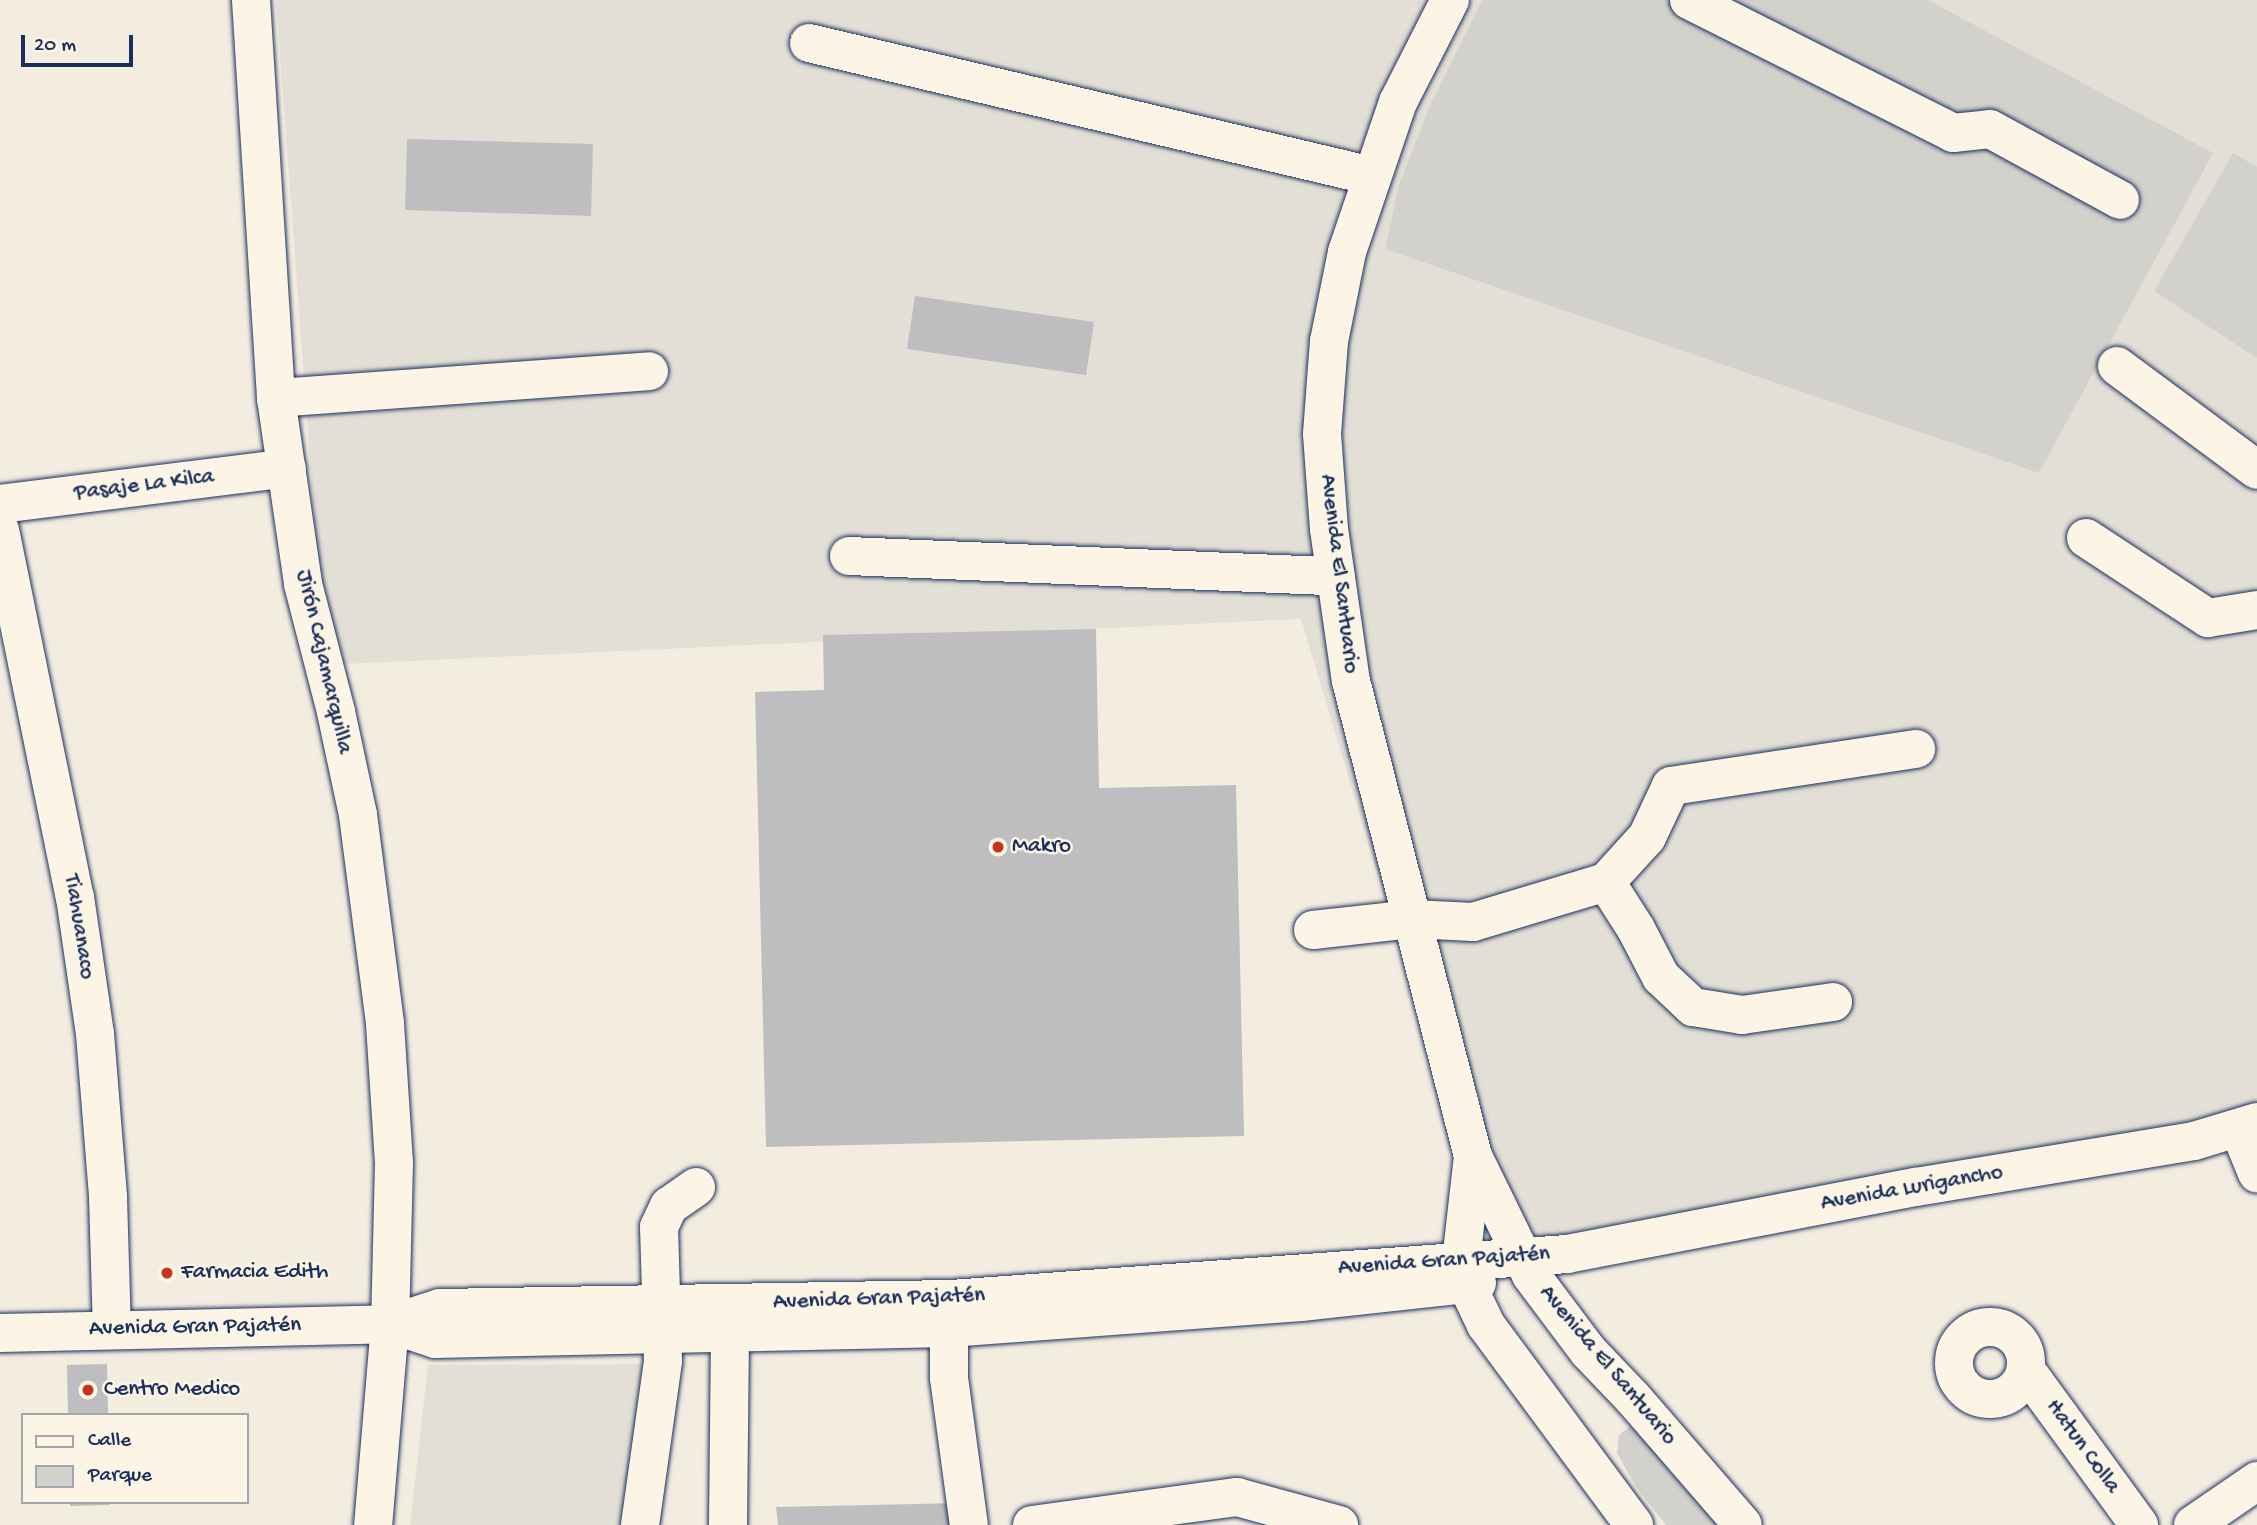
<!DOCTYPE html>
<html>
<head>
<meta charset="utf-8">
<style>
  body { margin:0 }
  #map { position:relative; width:2257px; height:1525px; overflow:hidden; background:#f3ede0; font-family:"Gochi Hand",sans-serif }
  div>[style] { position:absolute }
  .built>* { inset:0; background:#e3dfd6 }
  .green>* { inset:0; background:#d3d1cc }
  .building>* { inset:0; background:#bebec0 }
  .roads { filter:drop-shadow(0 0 2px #1b2f5e) drop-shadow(0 0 2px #1b2f5e) }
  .minor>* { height:38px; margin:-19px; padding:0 19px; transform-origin:19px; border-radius:19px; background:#fcf5e5 }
  .minor>.ring { margin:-19px; padding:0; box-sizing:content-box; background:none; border:38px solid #fcf5e5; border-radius:50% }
  .major>* { height:38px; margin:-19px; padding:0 19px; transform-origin:19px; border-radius:19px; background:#fcf5e5 }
  .dots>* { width:19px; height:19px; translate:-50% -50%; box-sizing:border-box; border:4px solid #fcf5e5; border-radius:50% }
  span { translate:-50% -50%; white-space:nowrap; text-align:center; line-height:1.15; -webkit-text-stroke:5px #fcf5e5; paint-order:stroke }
  .street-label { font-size:23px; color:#1b2f5e }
  .poi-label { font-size:23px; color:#1b2f5e }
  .left { translate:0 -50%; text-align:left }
  .legend { position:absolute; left:21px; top:1413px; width:228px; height:91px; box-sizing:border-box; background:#fcf5e5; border:2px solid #a2a6af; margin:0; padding:9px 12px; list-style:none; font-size:21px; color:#1b2f5e }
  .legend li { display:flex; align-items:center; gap:14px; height:35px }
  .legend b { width:35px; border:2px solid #a2a6af }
  .scale { position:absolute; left:21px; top:35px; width:112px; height:32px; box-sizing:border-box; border:4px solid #1b2f5e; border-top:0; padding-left:9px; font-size:21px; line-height:24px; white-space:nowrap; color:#1b2f5e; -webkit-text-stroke:5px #fcf5e5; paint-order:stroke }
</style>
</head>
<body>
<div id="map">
  <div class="built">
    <div style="clip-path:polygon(276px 0,2257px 0,2257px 1124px,1492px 1256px,1301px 619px,325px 665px)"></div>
    <div style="clip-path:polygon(654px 1364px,634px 1525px,410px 1525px,428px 1365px)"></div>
  </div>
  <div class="green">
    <div style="clip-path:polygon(1482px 0,1928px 0,2213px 153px,2039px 473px,1385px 249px,1399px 185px,1429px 108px)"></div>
    <div style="clip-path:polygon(2233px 153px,2257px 167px,2257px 358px,2154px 291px)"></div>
    <div style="clip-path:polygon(1632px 1425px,1725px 1525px,1666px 1525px,1636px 1487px,1617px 1453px,1619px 1435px)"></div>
  </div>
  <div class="building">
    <div style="clip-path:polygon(407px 139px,593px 144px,591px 216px,405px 210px)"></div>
    <div style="clip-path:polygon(915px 296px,1094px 322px,1086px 375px,907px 349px)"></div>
    <div style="clip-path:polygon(1096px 629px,1099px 788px,1236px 785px,1244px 1136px,766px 1147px,755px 692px,824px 690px,823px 635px)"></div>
    <div style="clip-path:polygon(107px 1364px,108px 1415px,68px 1415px,67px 1365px)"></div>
    <div style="clip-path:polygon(70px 1502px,110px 1502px,110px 1505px,70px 1506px)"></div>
    <div style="clip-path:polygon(961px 1503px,962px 1525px,778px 1525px,776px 1507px)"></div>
  </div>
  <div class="roads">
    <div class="minor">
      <div style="left:251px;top:0;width:399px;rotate:86.4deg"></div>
      <div style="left:276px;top:398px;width:188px;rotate:81.7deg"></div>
      <div style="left:303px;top:584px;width:132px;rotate:75.5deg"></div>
      <div style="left:336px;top:712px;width:105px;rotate:77.9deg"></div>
      <div style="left:358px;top:815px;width:211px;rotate:82.6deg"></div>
      <div style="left:385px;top:1024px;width:139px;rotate:86.3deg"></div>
      <div style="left:394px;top:1163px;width:161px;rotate:91.4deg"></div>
      <div style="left:390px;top:1324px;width:202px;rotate:94.8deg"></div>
      <div style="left:1450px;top:0;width:114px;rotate:117deg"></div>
      <div style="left:1398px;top:102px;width:158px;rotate:108.8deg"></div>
      <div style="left:1347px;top:252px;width:91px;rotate:101.4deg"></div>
      <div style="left:1329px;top:341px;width:93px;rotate:94.3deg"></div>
      <div style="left:1322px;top:434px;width:95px;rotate:85.8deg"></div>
      <div style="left:1329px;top:529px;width:154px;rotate:81.8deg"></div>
      <div style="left:1351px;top:681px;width:490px;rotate:75.6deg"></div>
      <div style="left:1473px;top:1156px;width:132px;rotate:64deg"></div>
      <div style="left:1531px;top:1275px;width:95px;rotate:53.1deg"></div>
      <div style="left:1588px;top:1351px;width:64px;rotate:46.3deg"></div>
      <div style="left:1632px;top:1397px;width:169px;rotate:49.1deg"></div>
      <div style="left:1689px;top:0;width:296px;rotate:26.7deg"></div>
      <div style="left:1953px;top:133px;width:37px;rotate:-6deg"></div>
      <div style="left:1990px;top:129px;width:148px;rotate:28.6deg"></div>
      <div style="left:809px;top:43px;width:578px;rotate:13.29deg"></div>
      <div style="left:2117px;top:366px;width:174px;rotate:36.6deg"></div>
      <div style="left:276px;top:398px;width:374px;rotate:-4.1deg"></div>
      <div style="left:0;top:504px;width:289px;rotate:-7.1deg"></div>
      <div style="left:0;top:530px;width:375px;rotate:78.5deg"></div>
      <div style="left:75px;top:897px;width:138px;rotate:81.7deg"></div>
      <div style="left:95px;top:1034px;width:164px;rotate:85.4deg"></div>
      <div style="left:108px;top:1197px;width:133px;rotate:88.3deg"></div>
      <div style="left:2086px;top:538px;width:146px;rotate:33.3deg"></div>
      <div style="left:2208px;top:618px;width:50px;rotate:-9.3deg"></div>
      <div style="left:849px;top:556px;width:487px;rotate:2.4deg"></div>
      <div style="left:1606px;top:882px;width:56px;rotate:57.4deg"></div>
      <div style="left:1636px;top:929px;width:54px;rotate:62.5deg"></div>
      <div style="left:1661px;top:977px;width:44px;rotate:43.2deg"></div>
      <div style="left:1693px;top:1007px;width:50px;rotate:9.3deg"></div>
      <div style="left:1742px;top:1015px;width:92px;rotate:-8.1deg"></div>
      <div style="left:1313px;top:930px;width:101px;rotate:-6.3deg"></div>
      <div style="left:1413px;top:919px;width:60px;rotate:2.9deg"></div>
      <div style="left:1473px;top:922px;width:139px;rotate:-16.7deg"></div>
      <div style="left:1606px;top:882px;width:61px;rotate:-47.7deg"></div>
      <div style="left:1647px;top:837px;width:56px;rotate:-64.8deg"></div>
      <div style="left:1671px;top:786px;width:248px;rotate:-8.6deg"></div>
      <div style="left:2239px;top:1129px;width:48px;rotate:67.8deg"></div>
      <div style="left:1473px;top:1156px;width:106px;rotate:96.5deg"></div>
      <div style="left:1461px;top:1261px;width:25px;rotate:76deg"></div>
      <div style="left:1467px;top:1285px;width:44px;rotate:64.6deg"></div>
      <div style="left:1486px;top:1325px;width:249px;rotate:53.5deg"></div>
      <div class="ring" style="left:1954px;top:1327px;width:34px;height:34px"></div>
      <div style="left:949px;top:1328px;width:50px;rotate:90deg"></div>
      <div style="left:949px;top:1378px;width:148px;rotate:82.3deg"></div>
      <div style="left:2026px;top:1370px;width:192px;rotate:53.9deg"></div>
      <div style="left:640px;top:1525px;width:166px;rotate:-82deg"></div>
      <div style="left:663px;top:1361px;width:134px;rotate:-91.7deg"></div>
      <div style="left:659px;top:1227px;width:23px;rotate:-65deg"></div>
      <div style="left:669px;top:1206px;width:33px;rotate:-35deg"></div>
      <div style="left:728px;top:1525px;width:192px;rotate:-89.4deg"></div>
      <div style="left:1032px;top:1525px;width:207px;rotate:-7.8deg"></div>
      <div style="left:1237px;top:1497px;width:106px;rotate:15.4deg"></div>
      <div style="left:2193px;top:1525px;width:78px;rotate:-34.5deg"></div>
    </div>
    <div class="major">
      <div style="left:390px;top:1324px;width:47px;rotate:18.4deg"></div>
      <div style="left:435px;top:1339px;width:514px;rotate:-1.23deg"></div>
      <div style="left:949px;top:1328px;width:353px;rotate:-4.2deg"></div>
      <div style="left:1301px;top:1302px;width:177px;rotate:-6.2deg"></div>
      <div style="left:0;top:1333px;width:390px;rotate:-1.3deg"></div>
      <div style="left:390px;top:1324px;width:52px;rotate:-17.7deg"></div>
      <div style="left:440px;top:1308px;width:511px;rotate:-1.01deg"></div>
      <div style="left:951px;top:1299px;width:618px;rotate:-4.18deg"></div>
      <div style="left:1567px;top:1254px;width:355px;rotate:-10.9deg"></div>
      <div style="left:1916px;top:1187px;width:282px;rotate:-9.4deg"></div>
      <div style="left:2194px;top:1141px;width:66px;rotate:-16.8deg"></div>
    </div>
  </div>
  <div class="dots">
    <div style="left:998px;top:847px;background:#c8321e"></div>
    <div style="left:167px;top:1273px;background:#c8321e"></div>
    <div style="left:88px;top:1390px;background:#c8321e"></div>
  </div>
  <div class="street-label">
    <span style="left:144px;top:486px;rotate:-7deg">Pasaje La Kilca</span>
    <span style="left:1338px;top:574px;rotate:83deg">Avenida El Santuario</span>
    <span style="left:323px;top:662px;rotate:77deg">Jirón Cajamarquilla</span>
    <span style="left:78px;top:927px;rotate:81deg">Tiahuanaco</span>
    <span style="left:1912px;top:1189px;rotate:-10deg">Avenida Lurigancho</span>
    <span style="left:1444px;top:1262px;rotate:-4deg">Avenida Gran Pajatén</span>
    <span style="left:879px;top:1300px;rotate:-2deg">Avenida Gran Pajatén</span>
    <span style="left:195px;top:1328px;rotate:-1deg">Avenida Gran Pajatén</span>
    <span style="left:1607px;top:1366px;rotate:50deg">Avenida El Santuario</span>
    <span style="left:2082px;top:1447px;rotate:54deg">Hatun Colla</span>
  </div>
  <div class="poi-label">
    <span class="left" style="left:1012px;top:847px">Makro</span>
    <span class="left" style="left:181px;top:1273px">Farmacia Edith</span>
    <span class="left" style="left:104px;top:1390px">Centro Medico</span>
  </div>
  <ul class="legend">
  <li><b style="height:9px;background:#fcf5e5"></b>Calle</li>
  <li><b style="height:19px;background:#d3d1cc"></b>Parque</li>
  </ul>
  <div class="scale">20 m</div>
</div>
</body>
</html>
